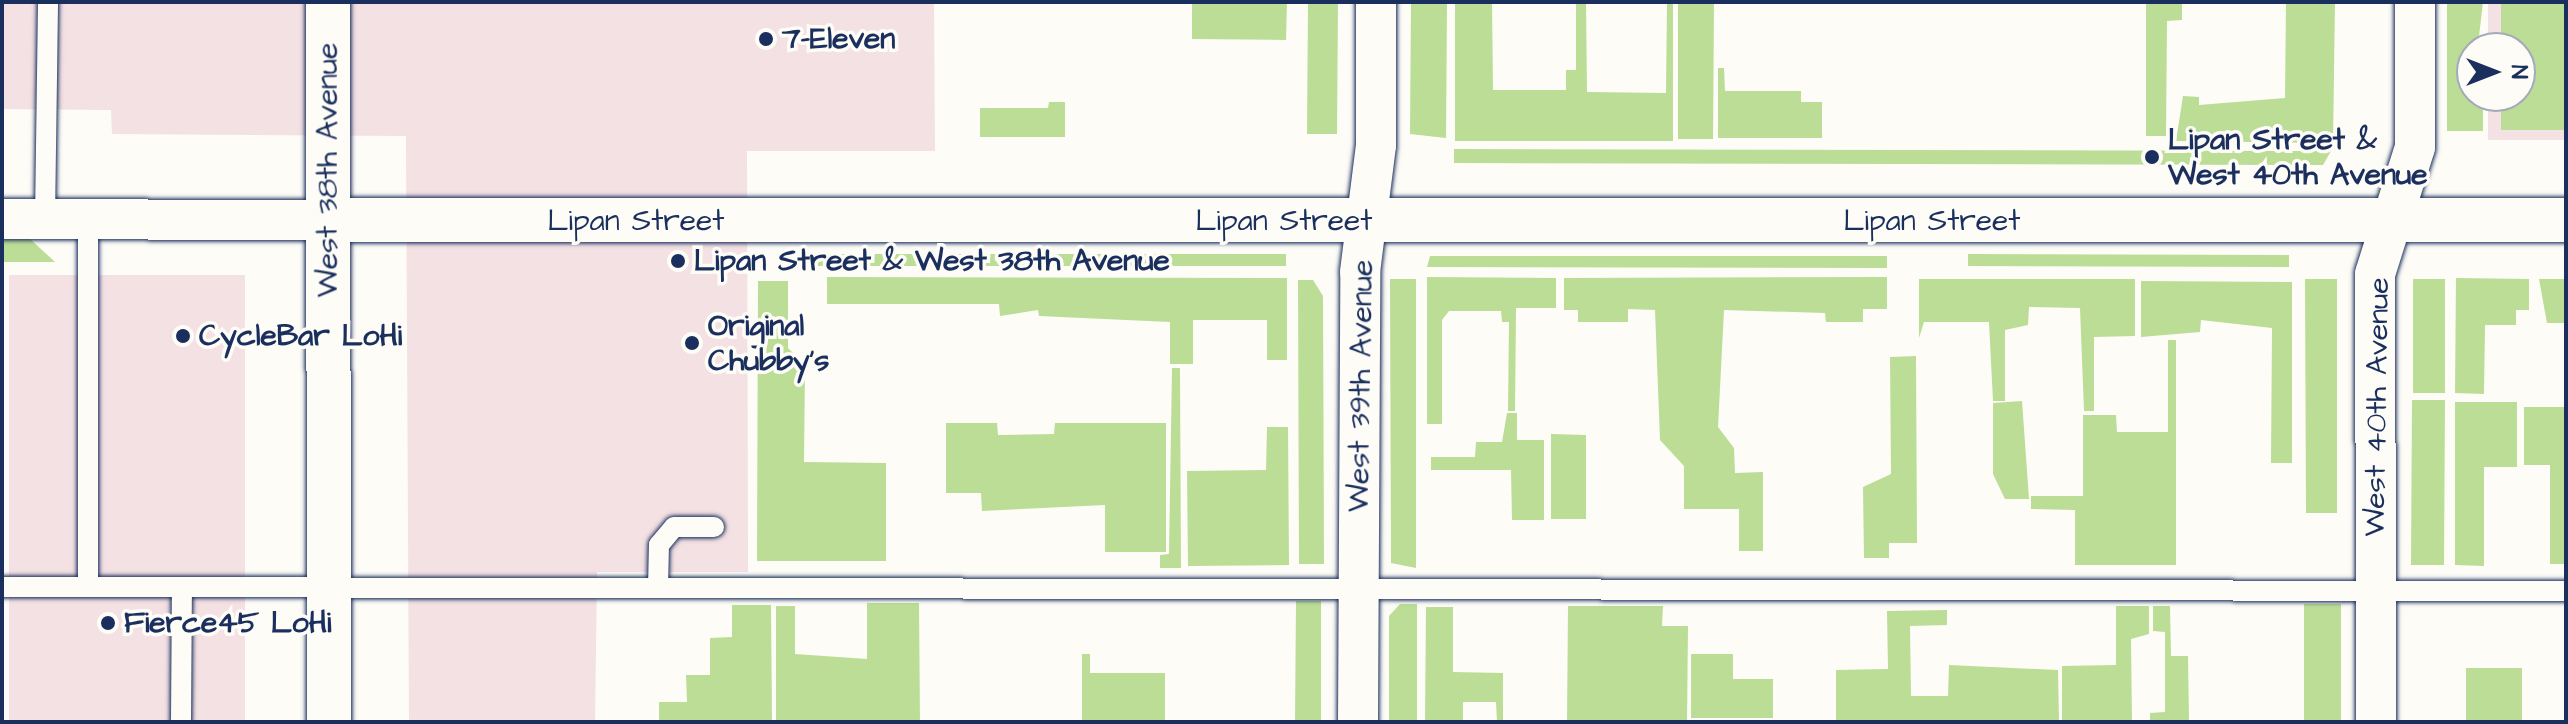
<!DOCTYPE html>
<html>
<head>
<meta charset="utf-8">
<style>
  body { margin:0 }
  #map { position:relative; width:2568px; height:724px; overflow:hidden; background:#fdfcf7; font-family:"Architects Daughter",sans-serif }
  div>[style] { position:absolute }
  .built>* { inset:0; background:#f3e1e3 }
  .green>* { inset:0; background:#bbdd96 }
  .roads { filter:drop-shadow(0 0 2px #1b2f5e) drop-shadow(0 0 2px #1b2f5e) }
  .service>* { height:20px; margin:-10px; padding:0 10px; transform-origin:10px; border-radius:10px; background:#fdfcf7 }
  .minor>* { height:40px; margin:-20px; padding:0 20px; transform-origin:20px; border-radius:20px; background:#fdfcf7 }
  .tertiary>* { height:44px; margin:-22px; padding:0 22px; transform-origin:22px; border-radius:22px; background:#fdfcf7 }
  .secondary>* { height:44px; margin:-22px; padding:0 22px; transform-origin:22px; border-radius:22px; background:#fdfcf7 }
  .dots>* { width:22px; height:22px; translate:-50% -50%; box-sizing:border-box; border:4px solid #fdfcf7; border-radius:50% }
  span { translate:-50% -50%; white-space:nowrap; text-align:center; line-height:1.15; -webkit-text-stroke:7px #fdfcf7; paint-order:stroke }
  .poi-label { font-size:30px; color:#1b2f5e; font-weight:700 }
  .left { translate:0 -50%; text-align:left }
  .street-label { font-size:30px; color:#1b2f5e }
  .frame { position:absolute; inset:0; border:4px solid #1b2f5e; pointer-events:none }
  .north { position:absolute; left:2456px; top:32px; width:80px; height:80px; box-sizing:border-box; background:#fdfcf7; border:2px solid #a3aaba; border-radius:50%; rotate:90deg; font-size:22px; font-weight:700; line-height:32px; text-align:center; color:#1b2f5e }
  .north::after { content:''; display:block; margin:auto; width:28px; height:36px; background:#1b2f5e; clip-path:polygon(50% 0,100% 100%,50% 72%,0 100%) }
</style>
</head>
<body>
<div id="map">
  <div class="built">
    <div style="clip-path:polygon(2px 2px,934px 2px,935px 151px,747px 151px,748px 572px,597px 572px,595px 722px,409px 722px,406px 136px,112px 134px,111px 110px,2px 109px)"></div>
    <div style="clip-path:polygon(2488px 2px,2566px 2px,2566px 140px,2488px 140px,2488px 96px,2520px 96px,2520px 48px,2488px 48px)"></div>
    <div style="clip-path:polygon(9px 275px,245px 275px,245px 722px,9px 722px)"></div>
  </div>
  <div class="green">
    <div style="clip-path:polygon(1192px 2px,1287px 2px,1286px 40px,1192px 39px)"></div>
    <div style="clip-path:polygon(1308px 2px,1338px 2px,1337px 134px,1307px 134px)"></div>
    <div style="clip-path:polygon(1411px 2px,1447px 2px,1446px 138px,1410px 134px)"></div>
    <div style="clip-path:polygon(1455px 2px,1492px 2px,1493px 90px,1566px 90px,1566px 70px,1576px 70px,1576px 2px,1586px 2px,1587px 92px,1666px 93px,1667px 2px,1673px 2px,1673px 141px,1455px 141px)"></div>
    <div style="clip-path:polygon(1678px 2px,1714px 2px,1713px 139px,1678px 139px)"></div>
    <div style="clip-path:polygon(2146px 2px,2182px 2px,2182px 20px,2167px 21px,2166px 136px,2146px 136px)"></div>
    <div style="clip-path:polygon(2286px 2px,2335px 2px,2333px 143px,2176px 141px,2183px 96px,2199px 97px,2199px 105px,2285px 98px)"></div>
    <div style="clip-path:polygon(2447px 2px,2483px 2px,2472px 96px,2483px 96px,2483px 131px,2447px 131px)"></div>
    <div style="clip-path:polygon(2501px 2px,2566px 2px,2566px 130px,2501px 130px,2501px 96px,2520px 96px,2520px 48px,2501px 48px)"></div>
    <div style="clip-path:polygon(1718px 68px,1724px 68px,1725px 91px,1801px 91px,1801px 102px,1822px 102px,1822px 138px,1718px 138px)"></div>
    <div style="clip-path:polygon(1049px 102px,1065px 102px,1065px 137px,980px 137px,980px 108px,1048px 108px)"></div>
    <div style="clip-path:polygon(1454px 149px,2331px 151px,2323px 165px,1454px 163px)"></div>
    <div style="clip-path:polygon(2px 238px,29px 238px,55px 262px,2px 262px)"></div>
    <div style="clip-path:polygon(809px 254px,1286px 254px,1286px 266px,809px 266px)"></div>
    <div style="clip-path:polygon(1968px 254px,2289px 255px,2289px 267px,1968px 266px)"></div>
    <div style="clip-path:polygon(1430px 256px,1887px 256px,1887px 268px,1427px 267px)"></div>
    <div style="clip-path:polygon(827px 277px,1287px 278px,1287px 360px,1267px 360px,1267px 320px,1193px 320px,1193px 364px,1170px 364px,1170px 322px,1039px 316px,1038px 310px,1000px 316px,999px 304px,827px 304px)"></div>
    <div style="clip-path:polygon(1427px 277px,1556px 278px,1556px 308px,1516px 308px,1515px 411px,1508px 411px,1509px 322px,1502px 322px,1501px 311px,1449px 311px,1442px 320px,1442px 424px,1427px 424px)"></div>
    <div style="clip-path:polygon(1887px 277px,1887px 309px,1863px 309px,1863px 322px,1826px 322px,1825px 313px,1724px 310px,1718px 427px,1734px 448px,1735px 473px,1763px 472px,1763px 551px,1739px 551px,1739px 509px,1684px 509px,1684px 466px,1660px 440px,1655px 310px,1628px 309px,1628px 322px,1578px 322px,1578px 310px,1564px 310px,1564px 278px)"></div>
    <div style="clip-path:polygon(2456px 278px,2529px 279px,2529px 310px,2516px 310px,2516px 325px,2485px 325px,2484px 394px,2455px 393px)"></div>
    <div style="clip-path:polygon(1390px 279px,1416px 279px,1416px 568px,1391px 563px)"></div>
    <div style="clip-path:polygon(1919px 279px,2135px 279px,2135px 336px,2094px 337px,2094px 411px,2084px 411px,2080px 308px,2029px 307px,2028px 325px,2005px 330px,2005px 401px,1993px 401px,1989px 322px,1924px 322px,1919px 338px)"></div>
    <div style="clip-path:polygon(2305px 279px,2337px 279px,2337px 513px,2306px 513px)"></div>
    <div style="clip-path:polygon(2413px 279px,2445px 279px,2445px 393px,2413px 393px)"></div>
    <div style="clip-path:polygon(2539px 279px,2566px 279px,2566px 323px,2547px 323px)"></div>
    <div style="clip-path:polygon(1298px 280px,1313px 280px,1323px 296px,1324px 564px,1299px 564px)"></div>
    <div style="clip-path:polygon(758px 281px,788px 281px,788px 348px,805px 365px,804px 462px,886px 463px,886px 561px,757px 561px)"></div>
    <div style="clip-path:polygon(2141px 281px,2292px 282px,2292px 463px,2271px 463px,2272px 328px,2201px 320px,2200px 332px,2141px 337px)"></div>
    <div style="clip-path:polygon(2168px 340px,2176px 340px,2176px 565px,2075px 565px,2075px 510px,2031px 509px,2031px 496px,2083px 496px,2083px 415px,2116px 415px,2117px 432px,2168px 432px)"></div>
    <div style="clip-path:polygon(1916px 356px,1917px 543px,1889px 543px,1889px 558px,1864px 558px,1863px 487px,1891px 474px,1890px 357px)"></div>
    <div style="clip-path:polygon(1172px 368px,1180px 368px,1181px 568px,1160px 568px,1160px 555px,1169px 554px)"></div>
    <div style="clip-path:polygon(2412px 400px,2445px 400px,2444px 565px,2411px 565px)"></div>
    <div style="clip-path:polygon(2022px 401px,2029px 499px,2005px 499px,1993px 474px,1993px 403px)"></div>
    <div style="clip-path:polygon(2455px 402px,2517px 402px,2517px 467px,2484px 467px,2484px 566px,2455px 565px)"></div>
    <div style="clip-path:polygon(2524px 407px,2566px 407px,2566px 564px,2550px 564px,2550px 465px,2524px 465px)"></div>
    <div style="clip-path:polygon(1507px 413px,1517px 413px,1517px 440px,1544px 440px,1544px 520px,1512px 520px,1511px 470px,1431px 470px,1431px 457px,1475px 457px,1476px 442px,1502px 442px)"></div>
    <div style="clip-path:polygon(946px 423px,997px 423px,998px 435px,1054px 434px,1055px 423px,1166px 423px,1166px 552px,1105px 552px,1105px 505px,982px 511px,981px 493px,946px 493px)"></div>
    <div style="clip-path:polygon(1267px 427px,1288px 427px,1289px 565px,1188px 566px,1187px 471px,1266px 470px)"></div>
    <div style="clip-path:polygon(1551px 434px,1586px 435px,1586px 519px,1551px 519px)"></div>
    <div style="clip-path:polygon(1296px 601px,1321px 601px,1321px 722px,1295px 722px)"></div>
    <div style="clip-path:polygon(867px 603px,919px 603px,920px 722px,776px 722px,776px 606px,795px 606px,795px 654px,867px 659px)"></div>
    <div style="clip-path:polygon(1400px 604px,1417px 604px,1417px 722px,1389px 722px,1389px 616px)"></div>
    <div style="clip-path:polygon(2304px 604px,2341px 604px,2341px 722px,2304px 722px)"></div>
    <div style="clip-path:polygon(732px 605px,771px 605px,772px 722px,659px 722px,659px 702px,687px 702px,686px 675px,710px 675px,710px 638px,732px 637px)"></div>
    <div style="clip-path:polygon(1568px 606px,1663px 606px,1662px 626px,1688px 626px,1687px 722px,1567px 722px)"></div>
    <div style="clip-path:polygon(2116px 606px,2149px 606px,2149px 634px,2131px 639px,2132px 722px,2062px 722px,2062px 666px,2116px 665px)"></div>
    <div style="clip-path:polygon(2153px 606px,2170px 606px,2171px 656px,2188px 656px,2189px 722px,2150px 722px,2150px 713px,2165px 712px,2165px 632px,2153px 631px)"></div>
    <div style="clip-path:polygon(1426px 607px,1453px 607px,1453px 672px,1503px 673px,1503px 722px,1497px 722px,1496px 702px,1463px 702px,1463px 722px,1425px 722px)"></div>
    <div style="clip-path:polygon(1947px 610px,1947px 625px,1910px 626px,1911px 696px,1948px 696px,1949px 665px,2058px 670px,2059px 722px,1836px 722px,1836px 670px,1888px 669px,1887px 611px)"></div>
    <div style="clip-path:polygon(1082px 654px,1090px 654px,1090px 673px,1165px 673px,1165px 722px,1082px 722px)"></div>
    <div style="clip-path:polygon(1691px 654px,1733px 654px,1733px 679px,1773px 679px,1773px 718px,1691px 718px)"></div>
    <div style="clip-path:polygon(2466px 668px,2522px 668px,2522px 722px,2466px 722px)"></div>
  </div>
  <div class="roads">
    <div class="service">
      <div style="left:45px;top:219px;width:217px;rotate:-89.2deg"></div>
      <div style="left:2px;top:587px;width:2564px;rotate:0.09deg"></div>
      <div style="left:88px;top:587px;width:368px;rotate:-90deg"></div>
      <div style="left:658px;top:588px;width:43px;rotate:-88.7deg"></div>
      <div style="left:659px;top:545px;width:23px;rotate:-50deg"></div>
      <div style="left:674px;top:527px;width:40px"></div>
      <div style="left:181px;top:722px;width:135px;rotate:-89.6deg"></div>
    </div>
    <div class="minor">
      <div style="left:2px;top:219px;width:327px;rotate:0.2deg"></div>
      <div style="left:1358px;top:722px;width:450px;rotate:-89.7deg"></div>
      <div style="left:1360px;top:272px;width:128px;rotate:-82.8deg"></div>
      <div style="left:1376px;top:145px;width:143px;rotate:-90deg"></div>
      <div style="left:2376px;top:722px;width:448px;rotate:-90.1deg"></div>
      <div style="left:2375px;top:274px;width:133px;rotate:-72.5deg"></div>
      <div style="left:2415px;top:147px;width:145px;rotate:-90deg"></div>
    </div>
    <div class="tertiary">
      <div style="left:329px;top:220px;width:2237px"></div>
    </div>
    <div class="secondary">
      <div style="left:328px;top:2px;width:720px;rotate:89.92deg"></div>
    </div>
  </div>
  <div class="dots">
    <div style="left:766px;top:39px;background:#1b2f5e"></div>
    <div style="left:2152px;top:157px;background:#1b2f5e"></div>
    <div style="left:678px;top:261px;background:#1b2f5e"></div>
    <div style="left:183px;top:336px;background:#1b2f5e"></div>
    <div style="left:692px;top:343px;background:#1b2f5e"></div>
    <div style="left:108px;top:623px;background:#1b2f5e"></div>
  </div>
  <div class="poi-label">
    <span class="left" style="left:782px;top:39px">7-Eleven</span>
    <span class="left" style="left:2168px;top:157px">Lipan Street &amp;<br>West 40th Avenue</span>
    <span class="left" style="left:694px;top:261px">Lipan Street &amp; West 38th Avenue</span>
    <span class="left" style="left:708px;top:343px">Original<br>Chubby's</span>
    <span class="left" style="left:199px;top:336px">CycleBar LoHi</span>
    <span class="left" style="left:124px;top:623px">Fierce45 LoHi</span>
  </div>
  <div class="street-label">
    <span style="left:328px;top:170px;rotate:-90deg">West 38th Avenue</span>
    <span style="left:636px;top:221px">Lipan Street</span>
    <span style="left:1284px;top:221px">Lipan Street</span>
    <span style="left:1932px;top:221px">Lipan Street</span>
    <span style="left:1361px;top:386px;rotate:-89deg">West 39th Avenue</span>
    <span style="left:2377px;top:407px;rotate:-89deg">West 40th Avenue</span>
  </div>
  <div class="frame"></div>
  <div class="north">N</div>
</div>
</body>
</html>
